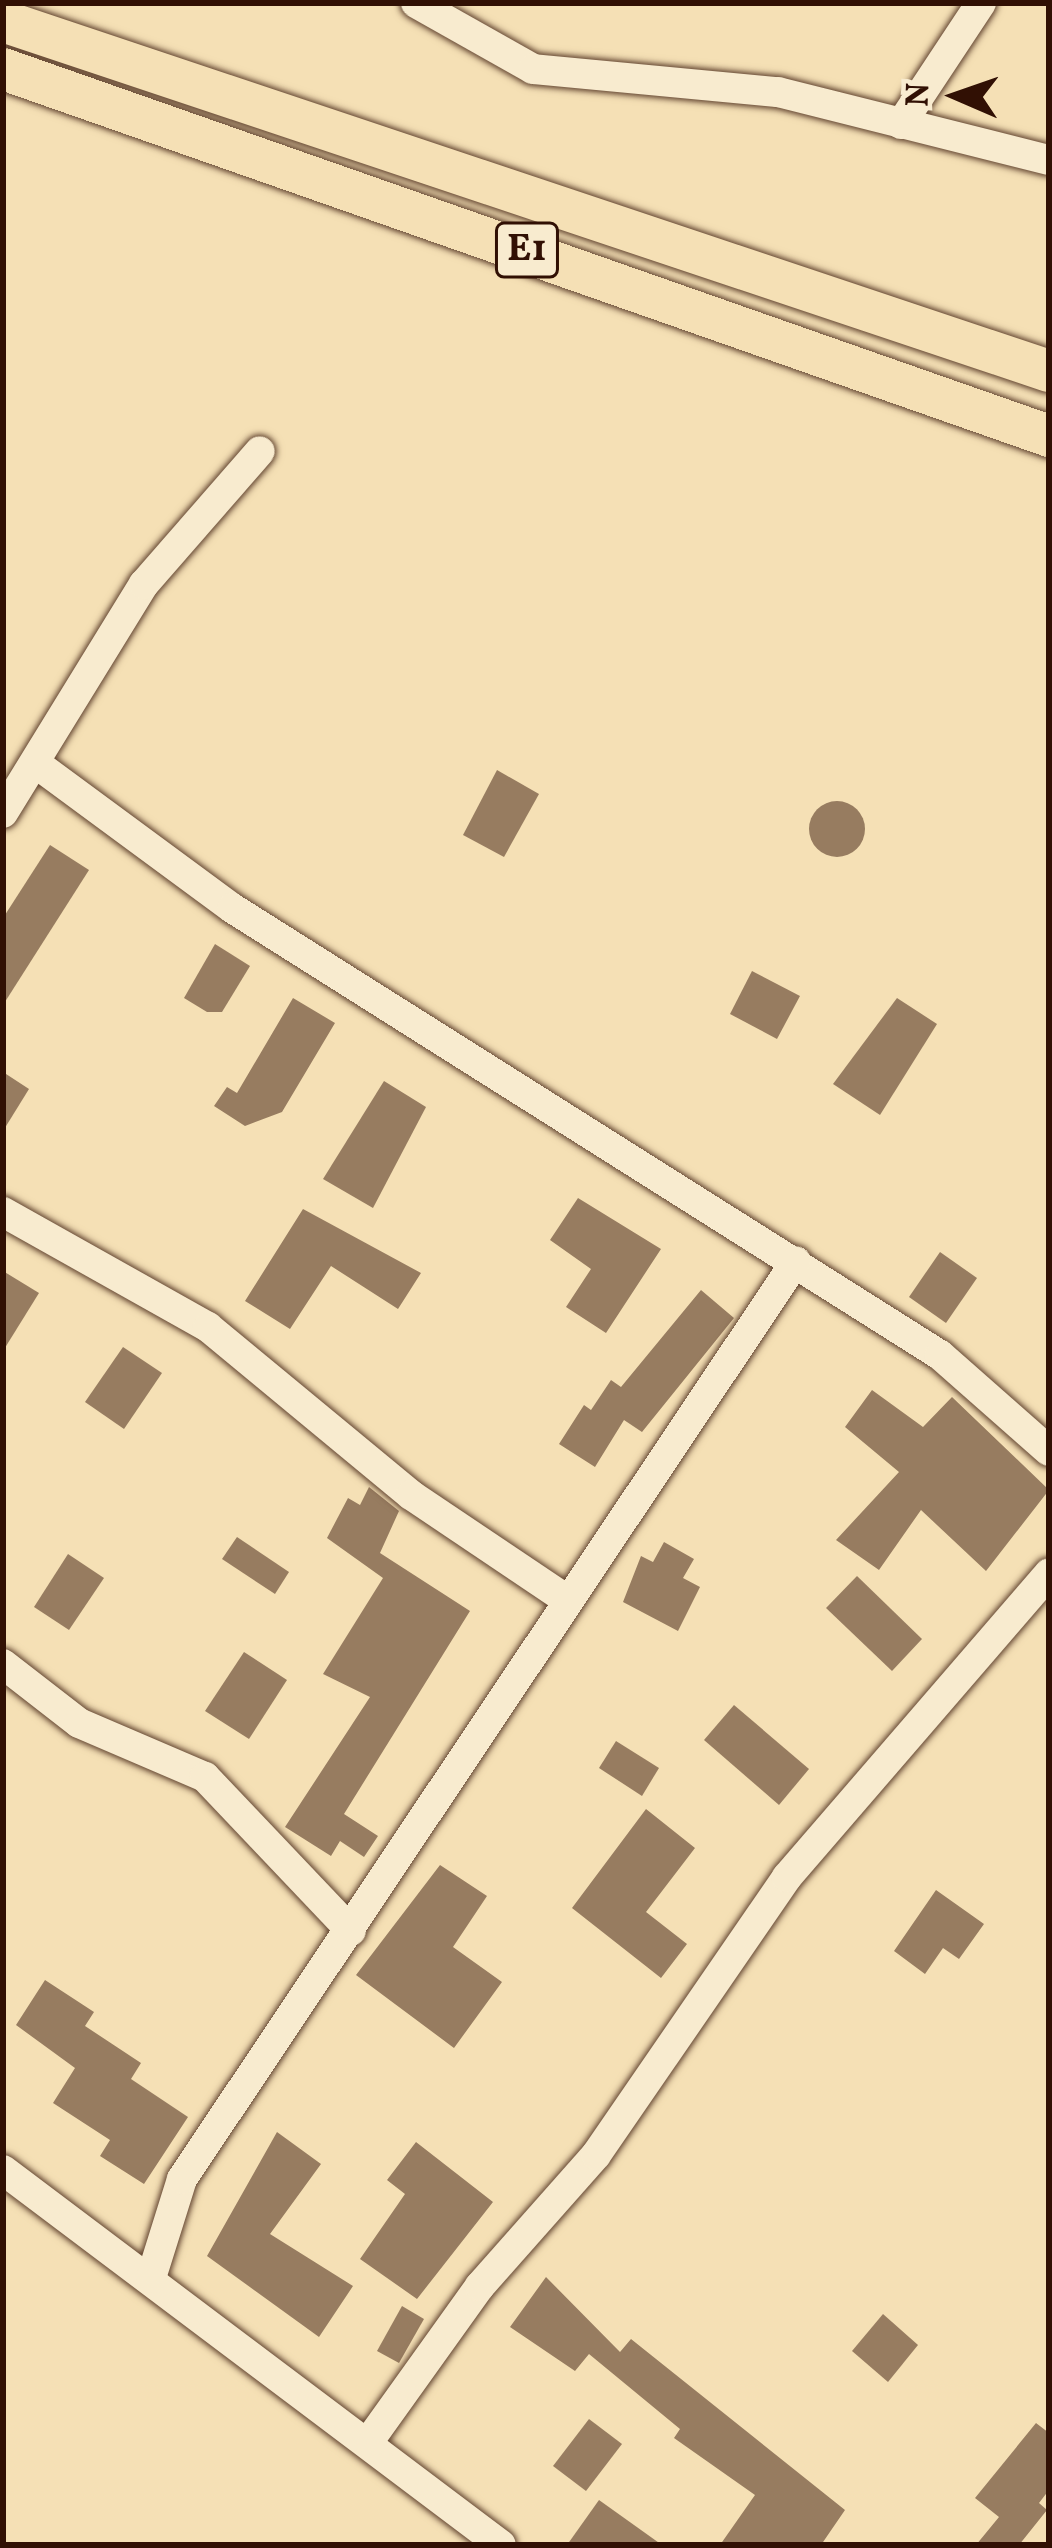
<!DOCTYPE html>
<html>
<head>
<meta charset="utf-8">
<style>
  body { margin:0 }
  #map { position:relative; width:1052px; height:2548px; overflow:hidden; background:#f5e0b5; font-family:Vollkorn,serif }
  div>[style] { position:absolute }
  .building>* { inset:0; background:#977c60 }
  .round { border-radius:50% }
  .roads { filter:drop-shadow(0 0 3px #624430) drop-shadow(0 0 3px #624430) }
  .minor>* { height:30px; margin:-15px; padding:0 15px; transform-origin:15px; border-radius:15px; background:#f8ebcf }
  .highway>* { height:42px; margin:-21px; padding:0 21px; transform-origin:21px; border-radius:21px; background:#f5e0b5 }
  span { translate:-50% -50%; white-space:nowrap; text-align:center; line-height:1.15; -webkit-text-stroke:10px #f8ebcf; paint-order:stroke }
  .shield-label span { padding:3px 9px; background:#f8ebcf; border:3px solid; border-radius:9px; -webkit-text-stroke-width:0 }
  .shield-label { font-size:39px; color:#311004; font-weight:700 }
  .frame { position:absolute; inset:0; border:6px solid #311004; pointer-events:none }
  .north { position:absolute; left:896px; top:36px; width:120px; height:120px; -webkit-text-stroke:9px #f8ebcf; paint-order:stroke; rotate:272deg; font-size:33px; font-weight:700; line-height:48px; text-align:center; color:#311004 }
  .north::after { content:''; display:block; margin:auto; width:42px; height:54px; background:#311004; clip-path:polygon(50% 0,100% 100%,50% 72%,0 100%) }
</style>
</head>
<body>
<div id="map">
  <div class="building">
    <div style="clip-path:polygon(497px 770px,539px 794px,504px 857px,463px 835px)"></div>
    <div class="round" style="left:809px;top:801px;width:56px;height:56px"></div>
    <div style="clip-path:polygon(50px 845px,89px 870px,3px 1005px,3px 918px)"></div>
    <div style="clip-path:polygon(215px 944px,250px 966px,222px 1012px,207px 1012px,184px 998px)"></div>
    <div style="clip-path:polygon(752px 971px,800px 996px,777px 1039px,730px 1014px)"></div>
    <div style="clip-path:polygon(293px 998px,335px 1023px,282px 1112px,245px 1126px,214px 1106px,227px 1087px,237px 1093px)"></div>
    <div style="clip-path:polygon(897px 998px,937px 1024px,880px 1115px,833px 1084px)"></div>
    <div style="clip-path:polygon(3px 1072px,29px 1089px,3px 1131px)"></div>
    <div style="clip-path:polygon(384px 1081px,426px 1107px,373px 1208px,323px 1179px)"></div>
    <div style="clip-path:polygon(578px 1198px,661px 1249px,606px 1333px,566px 1307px,591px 1269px,550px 1240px)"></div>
    <div style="clip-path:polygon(303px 1209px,421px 1273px,398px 1309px,331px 1266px,290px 1329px,245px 1301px)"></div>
    <div style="clip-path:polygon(940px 1252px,977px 1278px,946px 1323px,909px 1297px)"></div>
    <div style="clip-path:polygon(3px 1271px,39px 1293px,3px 1351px)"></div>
    <div style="clip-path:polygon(701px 1290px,734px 1318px,642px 1432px,624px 1420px,595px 1467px,559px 1444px,584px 1405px,591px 1410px,611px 1380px,621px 1387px)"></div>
    <div style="clip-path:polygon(123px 1347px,162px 1373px,124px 1429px,85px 1402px)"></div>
    <div style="clip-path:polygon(872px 1390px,923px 1427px,952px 1397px,1049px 1490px,986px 1571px,921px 1510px,879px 1570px,836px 1540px,899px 1472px,845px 1427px)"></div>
    <div style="clip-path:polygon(369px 1487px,399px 1511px,380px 1553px,470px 1611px,344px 1814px,378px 1836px,364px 1857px,340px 1841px,331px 1856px,285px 1827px,370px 1697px,323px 1674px,383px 1578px,327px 1538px,348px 1498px,360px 1505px)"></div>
    <div style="clip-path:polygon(237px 1537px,289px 1572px,275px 1594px,222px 1559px)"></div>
    <div style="clip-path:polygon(664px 1542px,694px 1559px,683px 1578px,700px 1587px,678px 1631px,623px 1602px,641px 1556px,653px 1562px)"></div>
    <div style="clip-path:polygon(68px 1554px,104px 1578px,69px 1630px,34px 1607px)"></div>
    <div style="clip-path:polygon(857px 1576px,922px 1639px,892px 1671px,826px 1608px)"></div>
    <div style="clip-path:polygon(244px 1652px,287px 1680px,249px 1739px,205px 1711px)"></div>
    <div style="clip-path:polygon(734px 1705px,809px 1769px,779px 1805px,704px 1740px)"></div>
    <div style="clip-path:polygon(616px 1741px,659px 1768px,642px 1796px,599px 1768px)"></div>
    <div style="clip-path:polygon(646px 1809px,695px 1848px,646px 1912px,687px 1944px,661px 1978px,572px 1908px)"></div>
    <div style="clip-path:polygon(440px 1865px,487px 1896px,453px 1947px,502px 1982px,454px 2048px,356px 1975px)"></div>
    <div style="clip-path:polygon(936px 1890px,984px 1924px,959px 1959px,943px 1948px,925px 1974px,894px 1951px)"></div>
    <div style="clip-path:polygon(45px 1980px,94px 2012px,85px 2026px,141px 2063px,131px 2079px,188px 2117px,144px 2184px,100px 2156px,110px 2140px,53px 2103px,75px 2068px,16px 2025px)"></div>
    <div style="clip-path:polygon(277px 2132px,321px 2164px,270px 2234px,353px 2286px,319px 2337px,207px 2256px)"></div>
    <div style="clip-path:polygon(416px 2142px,493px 2202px,417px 2299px,360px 2259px,405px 2194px,387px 2180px)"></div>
    <div style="clip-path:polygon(546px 2277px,620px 2352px,631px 2339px,845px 2510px,821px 2545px,720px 2545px,755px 2495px,674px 2438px,680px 2429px,589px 2354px,575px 2371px,510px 2327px)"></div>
    <div style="clip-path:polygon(402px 2306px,424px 2319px,399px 2363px,377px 2351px)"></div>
    <div style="clip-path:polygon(883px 2314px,918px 2345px,888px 2382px,852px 2351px)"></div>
    <div style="clip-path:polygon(589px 2419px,622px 2444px,586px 2491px,553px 2466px)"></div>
    <div style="clip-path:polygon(1036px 2423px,1049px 2433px,1049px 2490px,1039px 2503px,1047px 2510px,1019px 2545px,976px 2545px,999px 2517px,975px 2498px)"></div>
    <div style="clip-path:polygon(599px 2500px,662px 2545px,567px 2545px)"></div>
  </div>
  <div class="roads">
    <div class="minor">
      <div style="left:416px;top:3px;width:134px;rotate:29.4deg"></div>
      <div style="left:533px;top:69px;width:246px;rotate:5.4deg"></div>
      <div style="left:778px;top:92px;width:279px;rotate:14.1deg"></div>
      <div style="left:901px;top:124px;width:145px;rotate:-56.5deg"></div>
      <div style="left:38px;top:765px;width:241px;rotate:36.4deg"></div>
      <div style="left:232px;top:908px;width:837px;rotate:32.27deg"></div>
      <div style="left:940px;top:1355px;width:145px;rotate:41.4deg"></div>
      <div style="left:3px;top:813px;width:269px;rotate:-58.4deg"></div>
      <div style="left:144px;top:584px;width:176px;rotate:-48.9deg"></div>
      <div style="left:3px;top:1212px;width:235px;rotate:29.3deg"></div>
      <div style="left:208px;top:1327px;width:264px;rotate:39.6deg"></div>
      <div style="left:411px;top:1495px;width:183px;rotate:33.9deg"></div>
      <div style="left:3px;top:1664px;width:96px;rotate:37.8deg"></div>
      <div style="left:79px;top:1723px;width:137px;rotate:23.2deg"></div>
      <div style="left:205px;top:1777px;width:212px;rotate:46.5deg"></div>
      <div style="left:3px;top:2170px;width:623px;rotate:36.98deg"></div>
      <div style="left:151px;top:2278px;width:104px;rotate:-72.6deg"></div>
      <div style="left:182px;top:2179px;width:1104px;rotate:-56.22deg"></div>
      <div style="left:369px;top:2441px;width:191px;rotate:-54.4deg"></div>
      <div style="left:480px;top:2286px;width:175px;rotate:-48.5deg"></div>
      <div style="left:596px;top:2155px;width:337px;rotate:-55.5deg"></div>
      <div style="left:787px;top:1877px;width:401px;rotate:-49.2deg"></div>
    </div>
    <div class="highway">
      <div style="left:3px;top:21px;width:1103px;rotate:18.5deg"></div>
      <div style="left:3px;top:69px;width:1109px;rotate:19.33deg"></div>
    </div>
  </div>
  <div class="shield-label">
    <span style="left:527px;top:250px">E1</span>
  </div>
  <div class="frame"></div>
  <div class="north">N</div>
</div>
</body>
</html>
